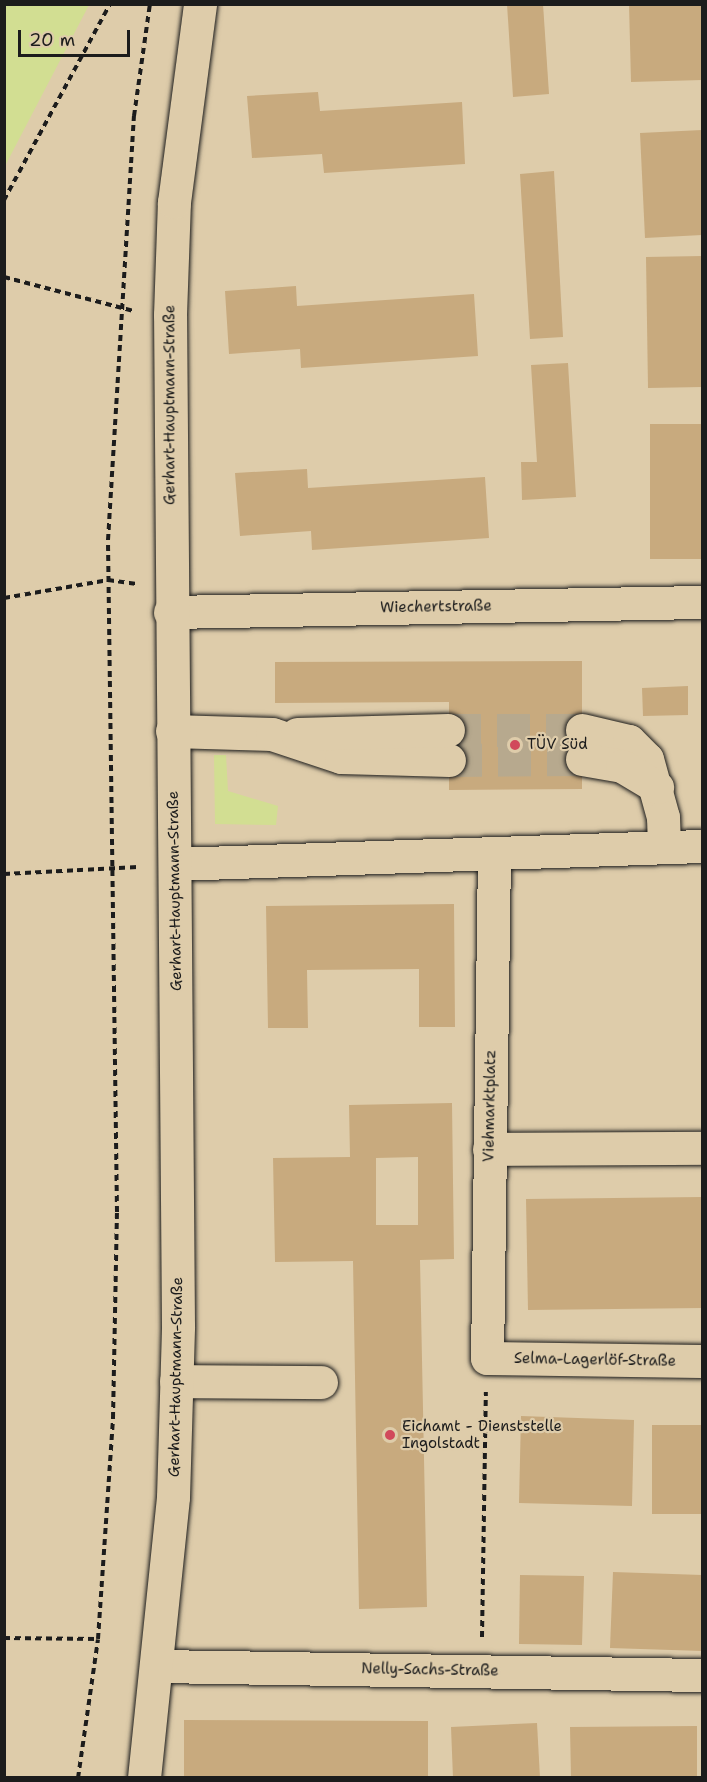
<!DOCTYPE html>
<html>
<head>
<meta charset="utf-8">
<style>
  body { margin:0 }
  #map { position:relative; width:707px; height:1782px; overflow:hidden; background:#deccaa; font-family:"Shantell Sans",sans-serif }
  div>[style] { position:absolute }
  .green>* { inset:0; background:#d2de92 }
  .building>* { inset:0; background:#c8aa7e }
  .minor-tunnel>* { height:33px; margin-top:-16.5px; transform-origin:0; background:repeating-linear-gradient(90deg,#b7a98e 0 33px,transparent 0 49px) }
  .path>* { height:4px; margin-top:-2px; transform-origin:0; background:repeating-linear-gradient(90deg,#1c1c1c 0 6px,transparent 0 10.5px) }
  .roads { filter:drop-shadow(0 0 2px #1c1c1c) drop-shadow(0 0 2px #1c1c1c) }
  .minor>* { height:33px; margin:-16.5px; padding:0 16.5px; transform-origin:16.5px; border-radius:16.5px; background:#deccaa }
  .dots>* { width:16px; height:16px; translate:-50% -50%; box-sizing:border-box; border:3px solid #deccaa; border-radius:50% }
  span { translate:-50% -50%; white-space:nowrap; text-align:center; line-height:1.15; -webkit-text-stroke:4.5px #deccaa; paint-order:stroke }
  .street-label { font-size:15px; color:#1c1c1c }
  .poi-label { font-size:15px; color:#1c1c1c }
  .left { translate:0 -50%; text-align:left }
  .frame { position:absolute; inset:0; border:6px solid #1c1c1c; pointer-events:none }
  .scale { position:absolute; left:18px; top:30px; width:112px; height:27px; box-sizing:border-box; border:3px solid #1c1c1c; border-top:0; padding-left:8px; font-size:18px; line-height:21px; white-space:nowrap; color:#1c1c1c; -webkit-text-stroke:4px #deccaa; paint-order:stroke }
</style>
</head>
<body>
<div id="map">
  <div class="green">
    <div style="clip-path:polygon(5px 4px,89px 5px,5px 166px,4px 5px)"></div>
    <div style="clip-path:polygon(214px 755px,226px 755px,228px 791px,278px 806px,276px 825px,215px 824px)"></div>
  </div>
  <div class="building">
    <div style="clip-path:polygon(507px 4px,543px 4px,549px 94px,513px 97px)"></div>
    <div style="clip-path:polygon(629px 4px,702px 4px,702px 80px,631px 82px)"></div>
    <div style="clip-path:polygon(318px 92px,320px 111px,462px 102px,465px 164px,324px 173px,322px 154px,252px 158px,247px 96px)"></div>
    <div style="clip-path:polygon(702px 130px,702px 235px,645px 238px,640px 133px)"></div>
    <div style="clip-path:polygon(554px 171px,563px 337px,530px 339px,520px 174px)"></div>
    <div style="clip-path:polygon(702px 256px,702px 387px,648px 388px,646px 257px)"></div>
    <div style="clip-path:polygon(296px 286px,297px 306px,474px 294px,478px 356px,301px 368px,300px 349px,229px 354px,225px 291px)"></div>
    <div style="clip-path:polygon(568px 363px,576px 497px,522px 500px,521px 462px,537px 462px,531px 365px)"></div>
    <div style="clip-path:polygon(650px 424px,702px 424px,702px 559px,650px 559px)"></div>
    <div style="clip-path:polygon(307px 469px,308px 488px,485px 477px,489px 538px,312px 550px,311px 531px,240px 536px,235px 473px)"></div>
    <div style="clip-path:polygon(582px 661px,582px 789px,449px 790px,449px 702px,275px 703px,275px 662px)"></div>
    <div style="clip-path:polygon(688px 686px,688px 715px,643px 716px,642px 688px)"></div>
    <div style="clip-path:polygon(454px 904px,455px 1027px,419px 1027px,419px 969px,307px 970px,308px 1028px,268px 1028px,266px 906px)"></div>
    <div style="clip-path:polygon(evenodd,452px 1103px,454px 1259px,420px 1260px,427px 1607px,359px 1609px,353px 1261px,275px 1262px,273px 1158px,350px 1157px,349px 1105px,452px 1103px,418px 1157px,418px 1225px,376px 1225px,376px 1158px,418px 1157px)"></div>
    <div style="clip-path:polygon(702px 1197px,702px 1308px,528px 1310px,526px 1199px)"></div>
    <div style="clip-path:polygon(521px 1416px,634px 1420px,632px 1506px,519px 1503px)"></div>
    <div style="clip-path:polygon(652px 1425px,702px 1425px,702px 1514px,652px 1514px)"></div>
    <div style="clip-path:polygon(613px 1572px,702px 1575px,702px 1651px,610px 1648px)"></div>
    <div style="clip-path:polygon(520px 1575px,584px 1576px,582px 1645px,519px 1644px)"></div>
    <div style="clip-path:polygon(184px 1720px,428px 1721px,428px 1778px,184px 1778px)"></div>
    <div style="clip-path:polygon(537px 1723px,540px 1778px,453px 1778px,451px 1727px)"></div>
    <div style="clip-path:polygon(697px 1726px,697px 1778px,571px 1778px,570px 1727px)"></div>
  </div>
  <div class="minor-tunnel">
    <div style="left:448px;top:730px;width:134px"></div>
    <div style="left:449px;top:760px;width:133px;rotate:-0.4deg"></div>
  </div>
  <div class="path">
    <div style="left:4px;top:200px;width:223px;rotate:-61.6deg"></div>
    <div style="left:4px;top:277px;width:134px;rotate:14.7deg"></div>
    <div style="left:4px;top:598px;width:106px;rotate:-9.8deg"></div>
    <div style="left:108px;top:580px;width:29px;rotate:8deg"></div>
    <div style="left:4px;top:874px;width:134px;rotate:-3deg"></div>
    <div style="left:482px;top:1637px;width:245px;rotate:-89.1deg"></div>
    <div style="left:4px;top:1638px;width:94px;rotate:0.6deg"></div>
    <div style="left:78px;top:1778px;width:140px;rotate:-81.8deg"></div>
    <div style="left:98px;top:1639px;width:222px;rotate:-86.1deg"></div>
    <div style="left:113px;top:1418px;width:206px;rotate:-88.9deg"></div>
    <div style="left:117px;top:1212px;width:672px;rotate:-90.77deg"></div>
    <div style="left:108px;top:540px;width:425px;rotate:-86.5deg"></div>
    <div style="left:134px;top:116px;width:113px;rotate:-81.9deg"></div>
  </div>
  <div class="roads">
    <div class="minor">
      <div style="left:170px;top:612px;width:532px;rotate:-1.08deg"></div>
      <div style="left:582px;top:730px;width:48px;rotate:13.2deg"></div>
      <div style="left:629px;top:741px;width:25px;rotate:45deg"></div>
      <div style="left:647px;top:759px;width:60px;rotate:74.6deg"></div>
      <div style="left:663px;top:817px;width:29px;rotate:88deg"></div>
      <div style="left:172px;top:731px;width:100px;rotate:1.7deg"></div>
      <div style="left:272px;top:734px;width:73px;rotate:18.4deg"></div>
      <div style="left:341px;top:757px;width:108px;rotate:1.6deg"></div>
      <div style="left:297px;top:734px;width:151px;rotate:-1.5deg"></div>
      <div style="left:582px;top:759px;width:41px;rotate:9.9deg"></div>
      <div style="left:622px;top:766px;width:41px;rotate:31deg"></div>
      <div style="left:494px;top:853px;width:505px;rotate:90.79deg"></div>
      <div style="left:487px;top:1358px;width:215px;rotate:0.8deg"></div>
      <div style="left:175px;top:864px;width:527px;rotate:-1.96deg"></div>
      <div style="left:489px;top:1149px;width:213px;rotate:-0.3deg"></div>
      <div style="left:176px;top:1381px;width:145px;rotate:0.4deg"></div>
      <div style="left:158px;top:1666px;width:544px;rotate:0.95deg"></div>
      <div style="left:144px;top:1778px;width:282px;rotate:-84.1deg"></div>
      <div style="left:173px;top:1497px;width:171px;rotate:-88.3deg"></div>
      <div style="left:178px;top:1326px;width:1011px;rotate:-90.45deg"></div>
      <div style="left:170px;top:315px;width:113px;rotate:-88deg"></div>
      <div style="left:174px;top:202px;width:200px;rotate:-82.5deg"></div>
    </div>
  </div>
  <div class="dots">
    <div style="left:515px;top:745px;background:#d1495b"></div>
    <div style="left:390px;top:1435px;background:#d1495b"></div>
  </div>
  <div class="street-label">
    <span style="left:170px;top:405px;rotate:-90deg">Gerhart-Hauptmann-Straße</span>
    <span style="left:436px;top:607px;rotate:-1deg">Wiechertstraße</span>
    <span style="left:175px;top:891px;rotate:-91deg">Gerhart-Hauptmann-Straße</span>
    <span style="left:490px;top:1106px;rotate:-89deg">Viehmarktplatz</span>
    <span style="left:595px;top:1360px;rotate:1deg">Selma-Lagerlöf-Straße</span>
    <span style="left:176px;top:1377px;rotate:-89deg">Gerhart-Hauptmann-Straße</span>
    <span style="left:430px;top:1670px;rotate:1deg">Nelly-Sachs-Straße</span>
  </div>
  <div class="poi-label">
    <span class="left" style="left:527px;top:745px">TÜV Süd</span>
    <span class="left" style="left:402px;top:1435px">Eichamt - Dienststelle<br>Ingolstadt</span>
  </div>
  <div class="frame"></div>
  <div class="scale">20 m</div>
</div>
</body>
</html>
